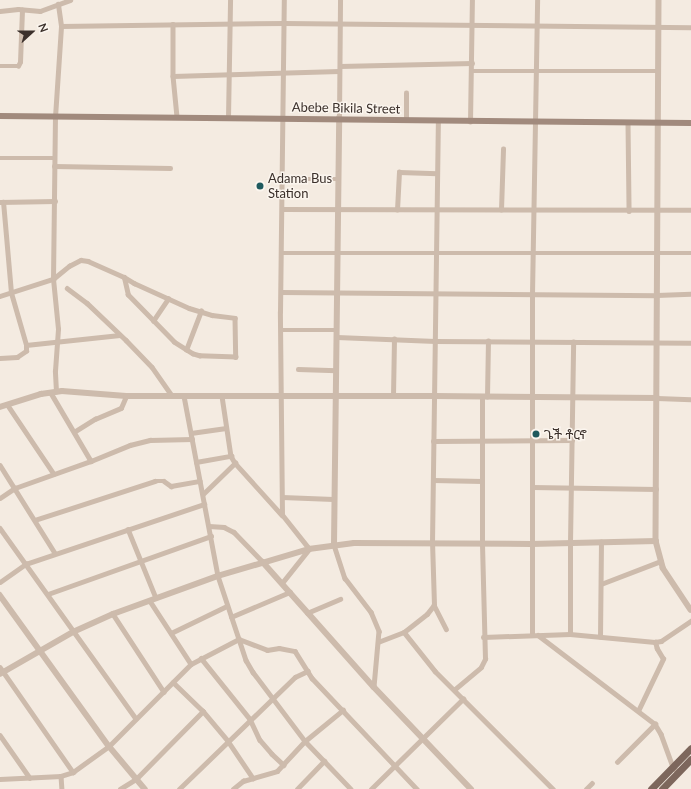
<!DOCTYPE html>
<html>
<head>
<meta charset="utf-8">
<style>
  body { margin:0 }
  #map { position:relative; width:691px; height:789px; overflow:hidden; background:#f4ebe1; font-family:Lato,"Noto Sans Ethiopic",sans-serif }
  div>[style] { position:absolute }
  .minor>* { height:4.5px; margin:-2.25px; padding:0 2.25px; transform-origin:2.25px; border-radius:2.25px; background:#cdbbac }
  .tertiary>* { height:5.5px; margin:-2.75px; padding:0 2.75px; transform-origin:2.75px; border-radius:2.75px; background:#cdbbac }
  .secondary>* { height:6px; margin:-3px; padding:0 3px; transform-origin:3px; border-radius:3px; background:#a18a7d }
  .primary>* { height:7px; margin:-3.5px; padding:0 3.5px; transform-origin:3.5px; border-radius:3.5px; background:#7d675c }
  .dots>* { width:11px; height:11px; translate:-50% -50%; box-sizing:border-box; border:2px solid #fbf5ee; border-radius:50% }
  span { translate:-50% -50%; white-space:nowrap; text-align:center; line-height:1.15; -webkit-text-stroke:3px #fbf5ee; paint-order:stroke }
  .street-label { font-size:13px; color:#3b302b }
  .poi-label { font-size:13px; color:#3b302b }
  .left { translate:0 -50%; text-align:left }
  .north { position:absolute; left:12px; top:12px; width:40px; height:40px; -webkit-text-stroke:3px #fbf5ee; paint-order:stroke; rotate:69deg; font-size:11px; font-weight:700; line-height:16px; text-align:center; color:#3b302b }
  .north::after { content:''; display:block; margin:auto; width:14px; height:18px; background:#3b302b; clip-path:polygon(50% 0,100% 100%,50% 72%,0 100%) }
</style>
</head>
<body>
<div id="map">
  <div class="minor">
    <div style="left:0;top:11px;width:18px;rotate:-6deg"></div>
    <div style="left:18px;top:9px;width:22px;rotate:5deg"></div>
    <div style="left:40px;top:11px;width:32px;rotate:-20deg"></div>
    <div style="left:173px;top:24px;width:52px;rotate:90deg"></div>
    <div style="left:173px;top:76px;width:41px;rotate:84.4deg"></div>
    <div style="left:61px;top:26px;width:223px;rotate:-0.8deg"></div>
    <div style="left:284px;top:23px;width:407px;rotate:0.6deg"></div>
    <div style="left:0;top:66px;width:18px"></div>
    <div style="left:18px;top:66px;width:4px;rotate:-63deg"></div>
    <div style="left:20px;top:62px;width:52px;rotate:-87.8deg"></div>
    <div style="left:340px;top:66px;width:132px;rotate:-1.3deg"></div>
    <div style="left:472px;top:71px;width:187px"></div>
    <div style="left:173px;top:76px;width:166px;rotate:-1.7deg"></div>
    <div style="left:228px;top:118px;width:118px;rotate:-89deg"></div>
    <div style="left:339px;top:118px;width:118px;rotate:-89.5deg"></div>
    <div style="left:406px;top:120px;width:27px;rotate:-90deg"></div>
    <div style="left:470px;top:122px;width:122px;rotate:-89.1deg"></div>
    <div style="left:628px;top:123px;width:88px;rotate:89.3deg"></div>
    <div style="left:0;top:158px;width:54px"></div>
    <div style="left:54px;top:166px;width:116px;rotate:1deg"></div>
    <div style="left:282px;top:179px;width:56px"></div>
    <div style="left:0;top:202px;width:55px;rotate:-1deg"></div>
    <div style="left:282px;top:209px;width:409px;rotate:0.1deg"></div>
    <div style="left:397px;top:210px;width:38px;rotate:-87deg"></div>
    <div style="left:399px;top:172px;width:38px;rotate:2deg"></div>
    <div style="left:501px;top:210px;width:61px;rotate:-88.1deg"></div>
    <div style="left:281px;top:253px;width:410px"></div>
    <div style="left:67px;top:288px;width:25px;rotate:37deg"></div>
    <div style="left:87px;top:303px;width:54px;rotate:43.5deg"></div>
    <div style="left:126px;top:340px;width:37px;rotate:46deg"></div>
    <div style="left:152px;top:367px;width:35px;rotate:55deg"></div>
    <div style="left:281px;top:292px;width:376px;rotate:0.5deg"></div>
    <div style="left:657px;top:295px;width:34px;rotate:-2deg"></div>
    <div style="left:0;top:296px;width:56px;rotate:-17.8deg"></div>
    <div style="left:53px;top:279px;width:21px;rotate:-39deg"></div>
    <div style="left:69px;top:266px;width:13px;rotate:-27deg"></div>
    <div style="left:81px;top:260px;width:7px;rotate:8deg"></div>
    <div style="left:88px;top:261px;width:39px;rotate:24deg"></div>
    <div style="left:124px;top:277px;width:12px;rotate:31deg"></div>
    <div style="left:134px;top:283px;width:60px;rotate:24.4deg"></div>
    <div style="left:189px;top:308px;width:24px;rotate:17deg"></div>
    <div style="left:212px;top:315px;width:23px;rotate:7deg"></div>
    <div style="left:235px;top:318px;width:39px;rotate:89deg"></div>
    <div style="left:236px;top:357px;width:36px;rotate:-178deg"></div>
    <div style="left:200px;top:356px;width:7px;rotate:-164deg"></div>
    <div style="left:193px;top:354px;width:22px;rotate:-148deg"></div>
    <div style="left:174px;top:342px;width:66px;rotate:-134.4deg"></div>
    <div style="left:128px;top:295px;width:18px;rotate:-103deg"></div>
    <div style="left:153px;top:321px;width:27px;rotate:-56deg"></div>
    <div style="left:281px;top:330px;width:56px"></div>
    <div style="left:337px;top:337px;width:98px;rotate:2.3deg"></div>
    <div style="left:435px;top:341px;width:256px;rotate:0.4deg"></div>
    <div style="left:26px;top:345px;width:94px;rotate:-6.1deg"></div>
    <div style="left:186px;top:350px;width:42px;rotate:-69deg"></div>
    <div style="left:0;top:358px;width:17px;rotate:-3deg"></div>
    <div style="left:17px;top:357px;width:11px;rotate:-34deg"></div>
    <div style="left:26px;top:351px;width:6px;rotate:-90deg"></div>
    <div style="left:26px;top:345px;width:54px;rotate:-106.1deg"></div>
    <div style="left:11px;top:293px;width:91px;rotate:-95deg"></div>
    <div style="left:298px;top:369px;width:38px;rotate:2deg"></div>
    <div style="left:56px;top:392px;width:21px;rotate:-93deg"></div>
    <div style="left:55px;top:371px;width:42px;rotate:-85.9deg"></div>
    <div style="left:58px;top:329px;width:50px;rotate:-95.7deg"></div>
    <div style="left:53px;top:279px;width:162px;rotate:-89.3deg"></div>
    <div style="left:55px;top:117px;width:91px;rotate:-86.2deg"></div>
    <div style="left:61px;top:26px;width:22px;rotate:-98deg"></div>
    <div style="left:51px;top:393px;width:79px;rotate:59.5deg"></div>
    <div style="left:184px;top:396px;width:183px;rotate:79.3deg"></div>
    <div style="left:218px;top:576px;width:89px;rotate:71.6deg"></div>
    <div style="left:246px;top:660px;width:14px;rotate:60deg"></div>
    <div style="left:253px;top:672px;width:86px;rotate:53deg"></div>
    <div style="left:305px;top:741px;width:66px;rotate:46.2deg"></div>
    <div style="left:222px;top:396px;width:61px;rotate:81.5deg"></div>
    <div style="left:231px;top:456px;width:8px;rotate:60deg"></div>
    <div style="left:235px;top:463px;width:70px;rotate:47.9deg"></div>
    <div style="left:393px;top:396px;width:57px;rotate:-89deg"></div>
    <div style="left:487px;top:397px;width:56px;rotate:-89deg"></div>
    <div style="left:657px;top:398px;width:34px;rotate:2deg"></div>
    <div style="left:7px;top:404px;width:84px;rotate:56.1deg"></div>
    <div style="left:74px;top:432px;width:25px;rotate:-32deg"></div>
    <div style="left:95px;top:419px;width:28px;rotate:-23deg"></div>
    <div style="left:121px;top:408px;width:13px;rotate:-67deg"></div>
    <div style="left:191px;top:433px;width:35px;rotate:-8deg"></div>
    <div style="left:433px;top:441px;width:139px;rotate:-0.4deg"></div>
    <div style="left:196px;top:462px;width:36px;rotate:-10deg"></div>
    <div style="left:0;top:465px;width:104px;rotate:58deg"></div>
    <div style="left:433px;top:480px;width:49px;rotate:1.2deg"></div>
    <div style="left:532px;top:487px;width:124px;rotate:0.9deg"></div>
    <div style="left:203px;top:494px;width:45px;rotate:-44.1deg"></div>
    <div style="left:282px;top:497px;width:51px;rotate:2.2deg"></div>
    <div style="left:0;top:498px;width:18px;rotate:-34deg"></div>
    <div style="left:15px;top:488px;width:81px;rotate:-19.6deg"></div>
    <div style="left:91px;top:461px;width:42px;rotate:-22.3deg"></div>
    <div style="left:130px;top:445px;width:21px;rotate:-14deg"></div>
    <div style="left:150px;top:440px;width:42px;rotate:-1.4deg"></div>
    <div style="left:35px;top:520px;width:126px;rotate:-18deg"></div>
    <div style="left:155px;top:481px;width:9px"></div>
    <div style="left:164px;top:481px;width:9px;rotate:36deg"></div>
    <div style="left:171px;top:486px;width:29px;rotate:-10deg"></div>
    <div style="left:209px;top:526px;width:15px;rotate:4deg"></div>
    <div style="left:224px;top:527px;width:11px;rotate:27deg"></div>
    <div style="left:234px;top:532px;width:42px;rotate:46deg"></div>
    <div style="left:0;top:528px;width:234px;rotate:54.5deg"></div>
    <div style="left:128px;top:529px;width:74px;rotate:67.9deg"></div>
    <div style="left:334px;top:545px;width:35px;rotate:72deg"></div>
    <div style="left:345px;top:578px;width:43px;rotate:52.6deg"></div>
    <div style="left:371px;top:612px;width:21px;rotate:67deg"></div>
    <div style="left:379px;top:631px;width:56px;rotate:95.1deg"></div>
    <div style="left:0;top:582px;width:32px;rotate:-35deg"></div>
    <div style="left:26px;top:564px;width:188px;rotate:-18.6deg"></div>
    <div style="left:282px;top:583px;width:43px;rotate:-51.5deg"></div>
    <div style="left:309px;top:549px;width:43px;rotate:-128.5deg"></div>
    <div style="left:282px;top:515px;width:203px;rotate:-90.6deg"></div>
    <div style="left:280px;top:312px;width:312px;rotate:-89.3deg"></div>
    <div style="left:601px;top:584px;width:64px;rotate:-21deg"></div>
    <div style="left:48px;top:594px;width:173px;rotate:-19.6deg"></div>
    <div style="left:150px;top:601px;width:75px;rotate:56.9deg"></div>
    <div style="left:434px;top:605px;width:27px;rotate:63deg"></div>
    <div style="left:307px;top:613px;width:36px;rotate:-23deg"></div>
    <div style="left:113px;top:614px;width:93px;rotate:56.8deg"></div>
    <div style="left:231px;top:617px;width:64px;rotate:-23deg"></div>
    <div style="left:404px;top:632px;width:50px;rotate:51.5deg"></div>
    <div style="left:435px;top:671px;width:167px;rotate:45deg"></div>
    <div style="left:171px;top:633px;width:62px;rotate:-25.7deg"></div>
    <div style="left:570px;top:634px;width:91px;rotate:-90deg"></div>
    <div style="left:570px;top:543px;width:201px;rotate:-89.1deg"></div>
    <div style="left:532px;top:635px;width:341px;rotate:-90deg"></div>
    <div style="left:532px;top:294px;width:294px;rotate:-89deg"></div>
    <div style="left:538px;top:635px;width:147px;rotate:37.3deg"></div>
    <div style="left:655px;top:724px;width:12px;rotate:59deg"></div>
    <div style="left:661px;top:734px;width:35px;rotate:70deg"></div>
    <div style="left:673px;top:767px;width:7px;rotate:45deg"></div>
    <div style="left:483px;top:637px;width:87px;rotate:-2deg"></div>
    <div style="left:570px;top:634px;width:85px;rotate:5.4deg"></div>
    <div style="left:655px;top:642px;width:6px;rotate:-9deg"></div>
    <div style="left:661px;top:641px;width:36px;rotate:-34deg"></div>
    <div style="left:600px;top:637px;width:95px;rotate:-89.4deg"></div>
    <div style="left:378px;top:642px;width:28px;rotate:-21deg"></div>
    <div style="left:404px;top:632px;width:29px;rotate:-38deg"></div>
    <div style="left:427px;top:614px;width:11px;rotate:-52deg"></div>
    <div style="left:434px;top:605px;width:62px;rotate:-91.8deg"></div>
    <div style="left:432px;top:543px;width:422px;rotate:-89.2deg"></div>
    <div style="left:201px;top:658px;width:78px;rotate:51.2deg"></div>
    <div style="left:250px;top:719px;width:23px;rotate:65deg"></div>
    <div style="left:260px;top:740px;width:18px;rotate:49deg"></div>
    <div style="left:272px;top:754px;width:16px;rotate:43deg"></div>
    <div style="left:0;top:667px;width:128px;rotate:55.2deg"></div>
    <div style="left:173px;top:682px;width:42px;rotate:44deg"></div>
    <div style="left:203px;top:711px;width:39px;rotate:50deg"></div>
    <div style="left:228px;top:741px;width:45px;rotate:56deg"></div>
    <div style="left:454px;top:690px;width:35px;rotate:-40deg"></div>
    <div style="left:481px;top:667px;width:9px;rotate:-63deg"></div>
    <div style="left:485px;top:659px;width:116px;rotate:-91.5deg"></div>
    <div style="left:482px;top:543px;width:146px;rotate:-90deg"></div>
    <div style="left:638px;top:711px;width:58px;rotate:-64.3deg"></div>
    <div style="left:663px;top:659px;width:12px;rotate:-121deg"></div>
    <div style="left:657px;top:649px;width:7px;rotate:-106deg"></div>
    <div style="left:0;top:735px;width:52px;rotate:55.1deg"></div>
    <div style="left:617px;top:762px;width:54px;rotate:-45deg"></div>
    <div style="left:61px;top:776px;width:13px;rotate:86deg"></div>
    <div style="left:0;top:779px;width:61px;rotate:-2.8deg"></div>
    <div style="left:61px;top:776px;width:13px;rotate:-18deg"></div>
    <div style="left:73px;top:772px;width:44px;rotate:-35.8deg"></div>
    <div style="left:109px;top:746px;width:116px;rotate:-45deg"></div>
    <div style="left:191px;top:664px;width:54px;rotate:-27.5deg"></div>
    <div style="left:239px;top:639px;width:30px;rotate:21deg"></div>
    <div style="left:267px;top:650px;width:12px;rotate:-9deg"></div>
    <div style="left:279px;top:648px;width:16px;rotate:11deg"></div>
    <div style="left:295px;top:651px;width:32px;rotate:58deg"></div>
    <div style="left:312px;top:678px;width:153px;rotate:46.6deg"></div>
    <div style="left:120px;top:789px;width:19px;rotate:-32deg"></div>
    <div style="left:136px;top:779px;width:95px;rotate:-45.4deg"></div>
    <div style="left:179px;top:789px;width:161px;rotate:-44deg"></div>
    <div style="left:295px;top:677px;width:14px;rotate:-25deg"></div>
    <div style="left:233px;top:789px;width:13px;rotate:-39deg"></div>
    <div style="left:243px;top:781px;width:35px;rotate:-16deg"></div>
    <div style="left:277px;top:771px;width:41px;rotate:-47deg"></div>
    <div style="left:305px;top:741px;width:49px;rotate:-39.2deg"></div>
    <div style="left:297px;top:789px;width:39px;rotate:-46deg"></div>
    <div style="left:371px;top:789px;width:129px;rotate:-44.4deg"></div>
    <div style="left:586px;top:789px;width:8px;rotate:-45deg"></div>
  </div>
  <div class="tertiary">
    <div style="left:659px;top:0;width:541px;rotate:90.32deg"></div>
    <div style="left:656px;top:541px;width:28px;rotate:75deg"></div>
    <div style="left:663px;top:568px;width:50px;rotate:56.3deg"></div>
    <div style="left:0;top:407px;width:43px;rotate:-17.6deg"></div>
    <div style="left:41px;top:394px;width:21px;rotate:-8deg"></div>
    <div style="left:62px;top:391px;width:64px;rotate:4.5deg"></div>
    <div style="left:126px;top:396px;width:309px"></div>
    <div style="left:435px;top:396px;width:222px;rotate:0.5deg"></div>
    <div style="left:334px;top:545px;width:427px;rotate:-89.3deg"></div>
    <div style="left:263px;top:562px;width:167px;rotate:48.4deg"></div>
    <div style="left:374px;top:687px;width:141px;rotate:46.4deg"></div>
    <div style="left:0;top:595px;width:186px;rotate:54.2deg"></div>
    <div style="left:109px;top:746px;width:56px;rotate:50.1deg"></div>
    <div style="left:0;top:674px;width:84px;rotate:-29.9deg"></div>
    <div style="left:73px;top:632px;width:44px;rotate:-24.2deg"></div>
    <div style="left:113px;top:614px;width:112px;rotate:-19.9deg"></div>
    <div style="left:218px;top:576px;width:95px;rotate:-16.5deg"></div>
    <div style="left:309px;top:549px;width:45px;rotate:-7.6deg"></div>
    <div style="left:354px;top:543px;width:177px;rotate:0.3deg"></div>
    <div style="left:531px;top:544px;width:125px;rotate:-1.4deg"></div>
  </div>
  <div class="secondary">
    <div style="left:0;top:116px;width:691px;rotate:0.58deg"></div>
  </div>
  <div class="primary">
    <div style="left:651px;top:789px;width:57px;rotate:-45.7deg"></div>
    <div style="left:662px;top:789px;width:42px;rotate:-46deg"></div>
  </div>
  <div class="dots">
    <div style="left:260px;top:186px;background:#1f5a5e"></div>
    <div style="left:536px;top:434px;background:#1f5a5e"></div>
  </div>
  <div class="street-label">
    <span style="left:346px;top:108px;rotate:1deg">Abebe Bikila Street</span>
  </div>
  <div class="poi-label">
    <span class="left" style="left:268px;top:186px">Adama Bus<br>Station</span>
    <span class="left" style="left:544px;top:434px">ጌች ቶርኖ</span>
  </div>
  <div class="north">N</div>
</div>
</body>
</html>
